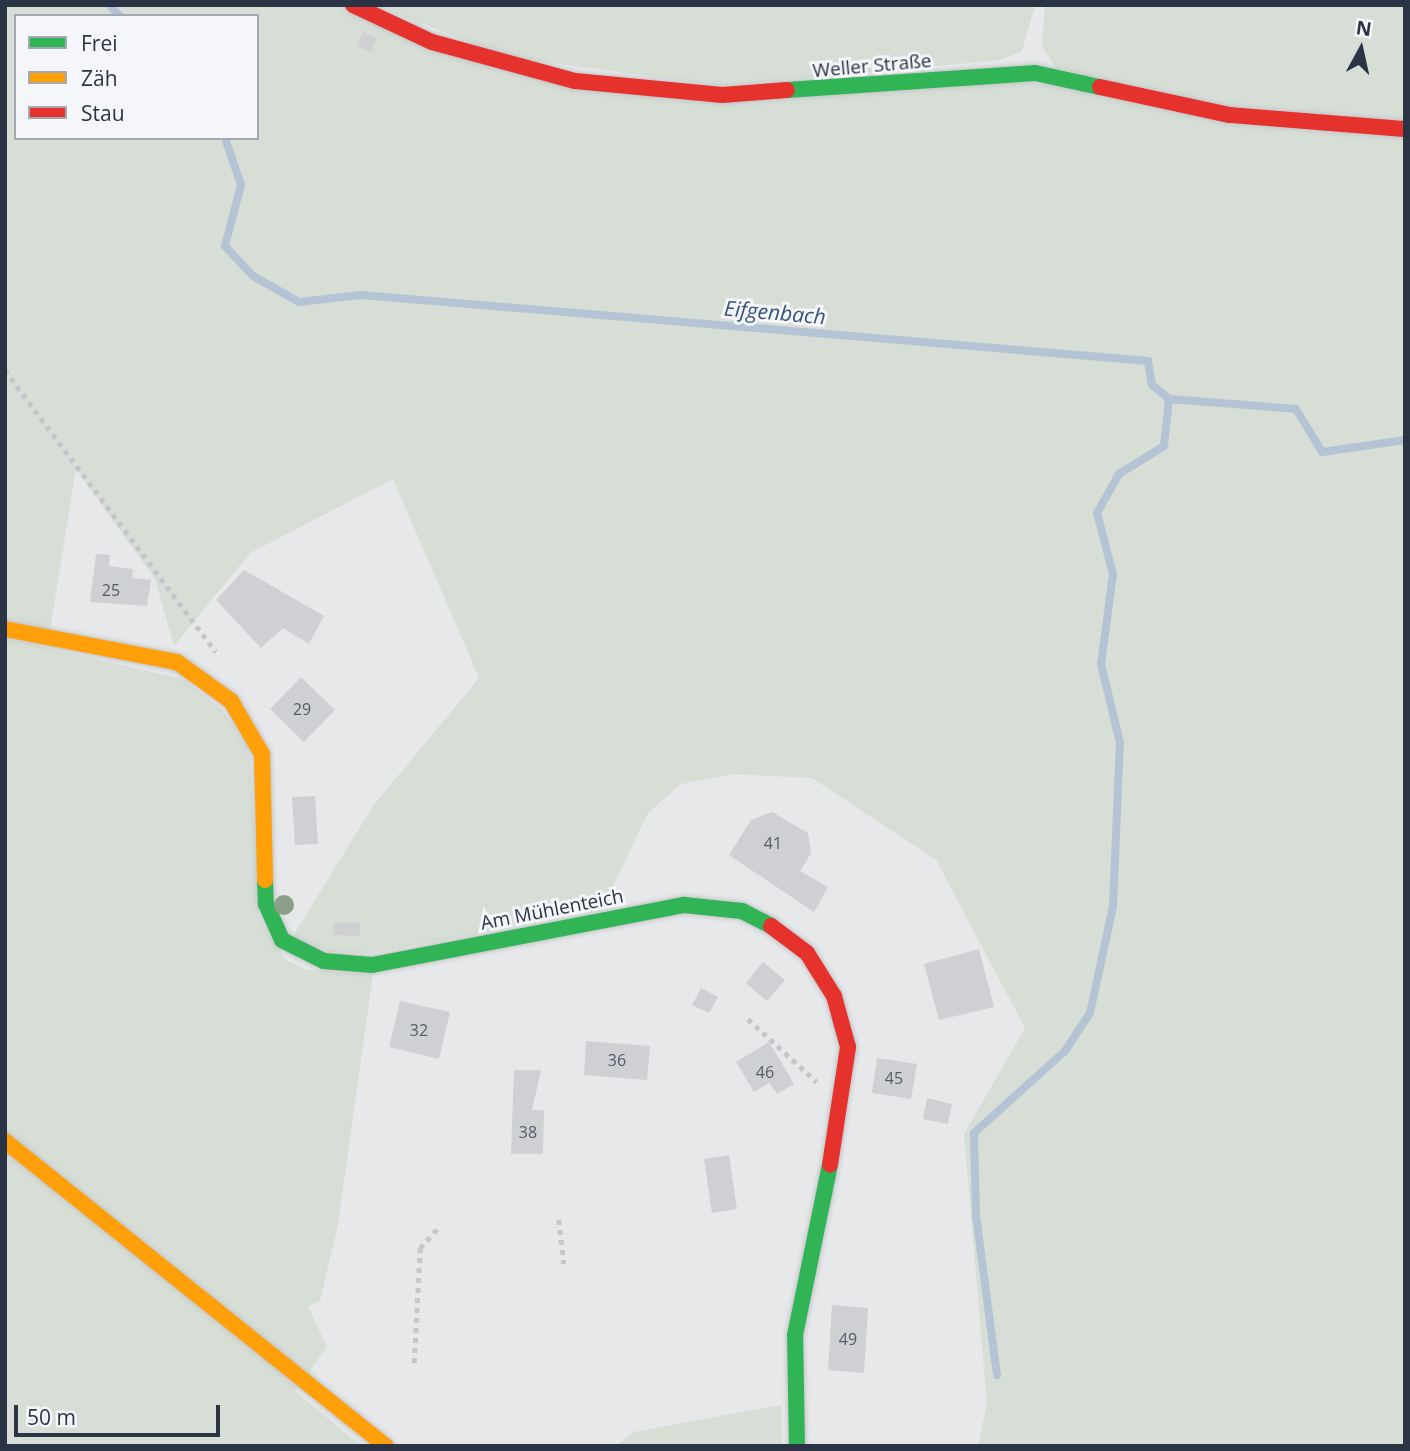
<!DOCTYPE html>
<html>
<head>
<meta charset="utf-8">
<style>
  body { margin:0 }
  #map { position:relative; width:1410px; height:1451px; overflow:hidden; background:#e6e8ea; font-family:"Open Sans",sans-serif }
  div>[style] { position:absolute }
  .green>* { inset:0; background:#d6ded6 }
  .stream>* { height:8px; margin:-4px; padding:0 4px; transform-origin:4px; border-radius:4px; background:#b4c4d5 }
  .building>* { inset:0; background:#ced0d3 }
  .path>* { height:4.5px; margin-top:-2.25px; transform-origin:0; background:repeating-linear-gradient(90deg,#c5c6ca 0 5px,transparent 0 10px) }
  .roads { filter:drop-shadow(0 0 2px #c4c6c8) drop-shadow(0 0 2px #c4c6c8) }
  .fast>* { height:16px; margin:-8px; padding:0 8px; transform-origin:8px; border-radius:8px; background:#30b455 }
  .slow>* { height:16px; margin:-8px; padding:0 8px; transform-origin:8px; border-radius:8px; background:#ff9f0a }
  .jam>* { height:16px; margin:-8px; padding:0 8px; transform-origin:8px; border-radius:8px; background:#e5322d }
  .trees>* { width:20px; height:20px; margin:-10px; border-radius:50%; background:#8a9e88 }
  span { translate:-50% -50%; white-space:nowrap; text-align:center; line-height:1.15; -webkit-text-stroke:6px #f4f6f9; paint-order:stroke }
  .number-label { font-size:16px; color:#545c69 }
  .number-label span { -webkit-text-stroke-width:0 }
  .street-label { font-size:19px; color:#2b3445 }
  .water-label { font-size:21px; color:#34527a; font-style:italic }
  .frame { position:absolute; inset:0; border:7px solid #2b3445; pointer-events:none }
  .legend { position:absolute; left:14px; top:14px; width:245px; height:126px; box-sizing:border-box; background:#f4f6f9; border:2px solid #a4a8b1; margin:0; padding:9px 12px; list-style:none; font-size:21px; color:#2b3445 }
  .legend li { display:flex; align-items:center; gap:14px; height:35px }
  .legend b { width:35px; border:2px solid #a4a8b1 }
  .north { position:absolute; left:1326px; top:14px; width:70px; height:70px; -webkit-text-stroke:5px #f4f6f9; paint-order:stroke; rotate:8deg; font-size:19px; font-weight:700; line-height:28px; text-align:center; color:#2b3445 }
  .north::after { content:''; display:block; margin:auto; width:24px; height:32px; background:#2b3445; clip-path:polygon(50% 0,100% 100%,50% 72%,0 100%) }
  .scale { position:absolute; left:14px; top:1405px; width:206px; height:32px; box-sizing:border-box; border:4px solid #2b3445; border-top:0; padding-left:9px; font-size:21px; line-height:24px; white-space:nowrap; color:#2b3445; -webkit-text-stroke:5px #f4f6f9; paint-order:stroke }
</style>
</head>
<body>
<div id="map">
  <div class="green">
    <div style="clip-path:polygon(evenodd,5px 5px,342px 5px,570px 85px,1032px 83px,1405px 133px,1405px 1446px,978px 1446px,987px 1404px,964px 1134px,1025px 1028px,936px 860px,812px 778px,734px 774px,681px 784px,648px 813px,601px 911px,372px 953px,329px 952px,293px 936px,373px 806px,479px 678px,393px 479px,250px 553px,174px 646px,155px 579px,76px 469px,50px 630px,5px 623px,5px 5px,16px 16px,257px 16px,257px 138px,16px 138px,16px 16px)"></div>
    <div style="clip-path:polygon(374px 5px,1035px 5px,1022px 51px,1001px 60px,720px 86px,509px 57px)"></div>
    <div style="clip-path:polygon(1045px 5px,1405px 5px,1405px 121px,1232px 109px,1057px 69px,1042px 47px)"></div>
    <div style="clip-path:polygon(5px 638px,182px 679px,221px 709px,249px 746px,260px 920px,286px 960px,308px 970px,373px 974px,338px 1224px,320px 1301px,308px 1306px,327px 1347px,295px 1391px,361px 1446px,5px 1446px)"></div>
    <div style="clip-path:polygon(781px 1405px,782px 1446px,616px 1446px,634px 1432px)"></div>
  </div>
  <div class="stream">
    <div style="left:109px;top:5px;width:16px;rotate:45deg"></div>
    <div style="left:225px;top:138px;width:50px;rotate:71.2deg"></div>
    <div style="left:241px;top:185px;width:63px;rotate:104.7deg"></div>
    <div style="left:225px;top:246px;width:41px;rotate:47deg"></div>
    <div style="left:253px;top:276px;width:53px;rotate:29.5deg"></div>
    <div style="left:299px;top:302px;width:62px;rotate:-6.4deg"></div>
    <div style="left:361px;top:295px;width:790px;rotate:4.79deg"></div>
    <div style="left:1148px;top:361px;width:24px;rotate:81deg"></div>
    <div style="left:1152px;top:385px;width:22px;rotate:39deg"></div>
    <div style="left:1169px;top:399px;width:127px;rotate:4.5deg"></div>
    <div style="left:1296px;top:409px;width:50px;rotate:58.8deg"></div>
    <div style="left:1322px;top:452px;width:84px;rotate:-8.2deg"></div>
    <div style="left:997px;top:1375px;width:160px;rotate:-97.5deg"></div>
    <div style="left:976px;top:1216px;width:83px;rotate:-91.4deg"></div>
    <div style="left:974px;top:1133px;width:122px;rotate:-42deg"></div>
    <div style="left:1065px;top:1051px;width:45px;rotate:-56.7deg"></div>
    <div style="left:1090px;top:1013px;width:108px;rotate:-77.8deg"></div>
    <div style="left:1113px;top:907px;width:164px;rotate:-87.6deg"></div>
    <div style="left:1120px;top:743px;width:81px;rotate:-103.5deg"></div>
    <div style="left:1101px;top:664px;width:91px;rotate:-82.4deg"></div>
    <div style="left:1113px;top:574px;width:63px;rotate:-104.7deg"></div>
    <div style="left:1097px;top:513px;width:45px;rotate:-60.6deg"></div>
    <div style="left:1119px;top:474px;width:53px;rotate:-31.9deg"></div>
    <div style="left:1164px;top:446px;width:47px;rotate:-83.9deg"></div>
  </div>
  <div class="building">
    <div style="clip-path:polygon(363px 32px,377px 38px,371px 52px,357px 46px)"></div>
    <div style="clip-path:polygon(96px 554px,110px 555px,109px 566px,133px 569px,132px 578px,151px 580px,147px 606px,90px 602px)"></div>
    <div style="clip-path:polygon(244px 570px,324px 616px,309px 644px,283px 628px,261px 648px,216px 600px)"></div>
    <div style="clip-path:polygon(301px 677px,335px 710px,304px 742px,270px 709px)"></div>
    <div style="clip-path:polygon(315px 796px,318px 844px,295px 845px,292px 797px)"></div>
    <div style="clip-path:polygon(772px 812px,808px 833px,811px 853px,800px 871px,828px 887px,814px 912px,729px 855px,751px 820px)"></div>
    <div style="clip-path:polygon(334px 923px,360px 923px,360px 936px,334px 935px)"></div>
    <div style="clip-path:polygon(979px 949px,994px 1007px,939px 1020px,924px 964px)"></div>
    <div style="clip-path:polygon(763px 962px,785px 980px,767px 1001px,746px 983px)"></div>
    <div style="clip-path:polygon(701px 988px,718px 997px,709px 1013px,692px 1005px)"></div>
    <div style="clip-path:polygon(400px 1001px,450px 1012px,439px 1059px,389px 1047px)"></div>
    <div style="clip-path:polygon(586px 1041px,650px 1046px,647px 1080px,584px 1075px)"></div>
    <div style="clip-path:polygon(769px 1042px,794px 1084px,777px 1094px,769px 1083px,754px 1092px,736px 1062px)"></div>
    <div style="clip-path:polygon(877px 1058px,917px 1064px,911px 1099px,872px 1093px)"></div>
    <div style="clip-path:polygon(514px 1070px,541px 1070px,532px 1110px,544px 1110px,543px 1154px,511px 1154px)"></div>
    <div style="clip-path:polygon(927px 1098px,952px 1104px,948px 1124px,923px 1119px)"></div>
    <div style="clip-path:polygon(729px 1155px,737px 1209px,712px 1213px,704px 1159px)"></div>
    <div style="clip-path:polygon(832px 1305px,868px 1308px,864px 1373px,828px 1370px)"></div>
  </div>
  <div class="path">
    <div style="left:5px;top:370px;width:352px;rotate:53.2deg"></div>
    <div style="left:748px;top:1019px;width:93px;rotate:42.4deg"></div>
    <div style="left:559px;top:1220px;width:44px;rotate:83.5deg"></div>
    <div style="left:414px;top:1363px;width:115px;rotate:-87deg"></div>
    <div style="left:420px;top:1248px;width:27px;rotate:-48deg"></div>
  </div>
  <div class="roads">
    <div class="fast">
      <div style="left:787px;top:90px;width:249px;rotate:-3.9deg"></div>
      <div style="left:1035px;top:73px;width:66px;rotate:12.2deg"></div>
      <div style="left:265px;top:880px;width:24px;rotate:88deg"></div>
      <div style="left:266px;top:904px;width:39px;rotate:66deg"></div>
      <div style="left:282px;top:940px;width:47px;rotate:26.6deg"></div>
      <div style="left:324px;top:961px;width:48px;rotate:4.8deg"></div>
      <div style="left:372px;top:965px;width:318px;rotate:-10.9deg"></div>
      <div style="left:684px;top:905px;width:58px;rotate:5.9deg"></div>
      <div style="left:742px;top:911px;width:33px;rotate:27deg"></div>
      <div style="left:797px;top:1446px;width:111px;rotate:-91deg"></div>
      <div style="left:795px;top:1335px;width:174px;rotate:-78.4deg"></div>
    </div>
    <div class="slow">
      <div style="left:5px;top:629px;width:175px;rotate:10.9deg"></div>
      <div style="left:177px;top:662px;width:67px;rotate:35.8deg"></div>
      <div style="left:231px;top:701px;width:61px;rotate:59.7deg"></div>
      <div style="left:262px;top:754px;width:126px;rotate:88.6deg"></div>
      <div style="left:5px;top:1141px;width:488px;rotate:38.7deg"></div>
    </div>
    <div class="jam">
      <div style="left:353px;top:5px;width:87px;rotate:25.1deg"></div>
      <div style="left:432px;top:42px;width:148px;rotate:15.3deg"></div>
      <div style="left:575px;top:81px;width:148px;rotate:5.4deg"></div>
      <div style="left:722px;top:95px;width:65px;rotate:-4.4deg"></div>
      <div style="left:1100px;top:87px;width:133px;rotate:12.2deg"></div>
      <div style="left:1230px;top:115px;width:176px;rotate:4.6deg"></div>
      <div style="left:771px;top:926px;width:45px;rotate:36.9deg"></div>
      <div style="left:807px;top:953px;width:51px;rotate:57.9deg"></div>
      <div style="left:834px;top:996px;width:53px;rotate:74.6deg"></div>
      <div style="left:848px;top:1047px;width:119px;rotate:98.7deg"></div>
    </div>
  </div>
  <div class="trees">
    <div style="left:284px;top:905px"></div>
  </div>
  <div class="number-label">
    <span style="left:111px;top:590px">25</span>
    <span style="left:302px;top:709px">29</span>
    <span style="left:773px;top:843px">41</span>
    <span style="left:419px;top:1030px">32</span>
    <span style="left:617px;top:1060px">36</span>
    <span style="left:765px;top:1072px">46</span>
    <span style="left:894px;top:1078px">45</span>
    <span style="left:528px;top:1132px">38</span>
    <span style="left:848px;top:1339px">49</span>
  </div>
  <div class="street-label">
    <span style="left:872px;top:66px;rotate:-5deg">Weller Straße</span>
    <span style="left:552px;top:910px;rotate:-11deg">Am Mühlenteich</span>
  </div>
  <div class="water-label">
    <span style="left:775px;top:312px;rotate:5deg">Eifgenbach</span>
  </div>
  <div class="frame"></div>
  <ul class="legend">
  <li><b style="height:9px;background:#30b455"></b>Frei</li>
  <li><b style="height:9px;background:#ff9f0a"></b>Zäh</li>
  <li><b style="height:9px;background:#e5322d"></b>Stau</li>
  </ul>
  <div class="north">N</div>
  <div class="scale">50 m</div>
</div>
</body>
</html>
